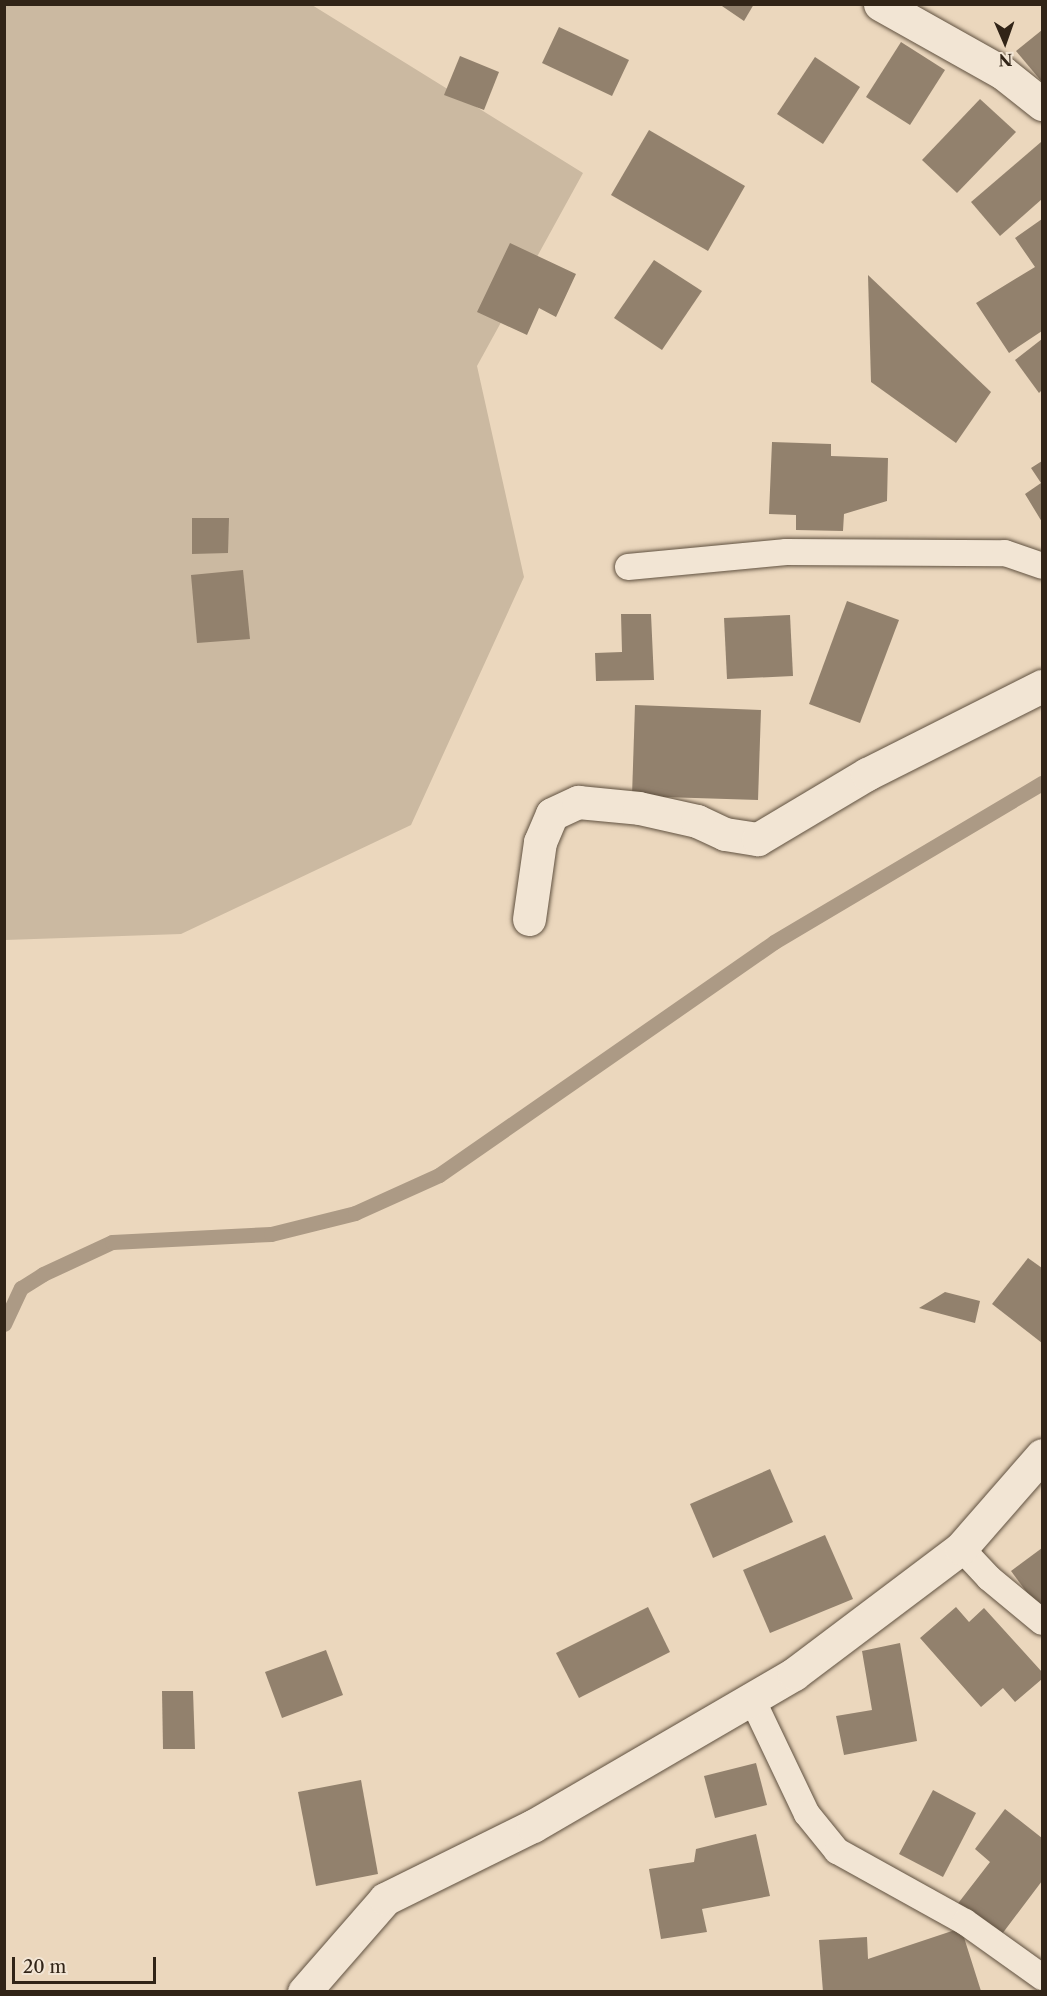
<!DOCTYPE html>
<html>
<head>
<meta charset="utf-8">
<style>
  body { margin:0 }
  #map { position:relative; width:1047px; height:1996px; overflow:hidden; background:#ebd7bd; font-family:"Libre Caslon Text",serif }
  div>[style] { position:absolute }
  .green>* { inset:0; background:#cbb9a1 }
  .stream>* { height:15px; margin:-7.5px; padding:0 7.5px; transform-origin:7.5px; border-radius:7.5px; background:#ac9a85 }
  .building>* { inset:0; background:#92816d }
  .roads { filter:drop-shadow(0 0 2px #605140) drop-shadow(0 0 2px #605140) }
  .service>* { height:26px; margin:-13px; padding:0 13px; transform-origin:13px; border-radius:13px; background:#f2e5d4 }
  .minor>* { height:33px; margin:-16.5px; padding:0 16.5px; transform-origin:16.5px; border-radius:16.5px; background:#f2e5d4 }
  .secondary>* { height:33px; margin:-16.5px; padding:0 16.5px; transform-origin:16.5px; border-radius:16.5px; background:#f2e5d4 }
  span { translate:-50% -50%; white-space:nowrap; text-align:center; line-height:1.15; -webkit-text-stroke:4.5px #f2e5d4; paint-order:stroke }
  .frame { position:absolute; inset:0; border:6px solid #312417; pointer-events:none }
  .north { position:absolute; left:975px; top:12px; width:60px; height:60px; -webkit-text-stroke:4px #f2e5d4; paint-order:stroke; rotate:178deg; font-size:16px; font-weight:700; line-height:24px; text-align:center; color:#312417 }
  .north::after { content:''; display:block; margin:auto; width:21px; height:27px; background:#312417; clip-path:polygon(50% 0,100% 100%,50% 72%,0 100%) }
  .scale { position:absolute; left:12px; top:1957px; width:144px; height:27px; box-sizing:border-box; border:3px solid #312417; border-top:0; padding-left:8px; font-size:18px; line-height:21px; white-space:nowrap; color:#312417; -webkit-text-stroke:4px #f2e5d4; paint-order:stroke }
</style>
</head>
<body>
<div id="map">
  <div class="green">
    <div style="clip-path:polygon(4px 5px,312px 5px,583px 173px,477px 366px,524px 577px,411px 825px,181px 934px,5px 940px)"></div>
  </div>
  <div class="stream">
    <div style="left:4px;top:1324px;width:40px;rotate:-65deg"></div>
    <div style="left:21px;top:1288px;width:26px;rotate:-32deg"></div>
    <div style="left:43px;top:1274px;width:76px;rotate:-24.9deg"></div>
    <div style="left:112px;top:1242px;width:159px;rotate:-2.9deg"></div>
    <div style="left:271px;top:1234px;width:87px;rotate:-14deg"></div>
    <div style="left:355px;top:1213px;width:92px;rotate:-24.3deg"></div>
    <div style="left:439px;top:1175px;width:408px;rotate:-34.8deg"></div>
    <div style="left:774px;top:942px;width:312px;rotate:-30.7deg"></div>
  </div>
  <div class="building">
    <div style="clip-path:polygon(719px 4px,754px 4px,744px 21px)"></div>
    <div style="clip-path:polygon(559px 27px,629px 60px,612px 96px,542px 63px)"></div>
    <div style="clip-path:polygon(1042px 30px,1042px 82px,1016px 51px)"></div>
    <div style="clip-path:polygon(901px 42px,945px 70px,910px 125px,866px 97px)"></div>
    <div style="clip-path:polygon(460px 56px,499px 72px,484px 110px,444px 95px)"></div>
    <div style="clip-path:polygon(815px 57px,860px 87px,823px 144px,777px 114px)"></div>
    <div style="clip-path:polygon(980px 99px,1016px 132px,957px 193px,922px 160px)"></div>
    <div style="clip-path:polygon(649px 130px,745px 186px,708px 251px,611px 195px)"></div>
    <div style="clip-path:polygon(1041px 142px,1042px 199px,1000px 236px,971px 202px)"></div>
    <div style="clip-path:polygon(1042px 219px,1042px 331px,1009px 353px,976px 303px,1035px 267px,1015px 238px)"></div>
    <div style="clip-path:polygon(510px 243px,576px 274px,556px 317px,539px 308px,527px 335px,477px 312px)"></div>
    <div style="clip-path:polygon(654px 260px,702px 291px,662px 350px,614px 318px)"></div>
    <div style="clip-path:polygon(868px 275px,991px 392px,956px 443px,871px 382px)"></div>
    <div style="clip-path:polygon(1042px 339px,1042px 390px,1039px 393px,1015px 360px)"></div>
    <div style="clip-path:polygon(772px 442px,831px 444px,831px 456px,888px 458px,887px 501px,844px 514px,843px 531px,796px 530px,796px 515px,769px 514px)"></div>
    <div style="clip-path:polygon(1042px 461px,1042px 522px,1025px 494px,1041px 483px,1031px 468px)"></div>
    <div style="clip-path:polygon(192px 518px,229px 518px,228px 553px,192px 554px)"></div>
    <div style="clip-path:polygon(243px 570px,250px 639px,197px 643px,191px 575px)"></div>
    <div style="clip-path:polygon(847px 601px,899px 620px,860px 723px,809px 704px)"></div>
    <div style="clip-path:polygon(621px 614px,651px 614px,654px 680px,596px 681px,595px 653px,622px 652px)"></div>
    <div style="clip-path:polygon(790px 615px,793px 676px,727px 679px,724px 618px)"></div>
    <div style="clip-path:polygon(635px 705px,761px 710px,758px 800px,632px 796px)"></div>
    <div style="clip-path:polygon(1028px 1258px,1042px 1268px,1042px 1343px,992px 1304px)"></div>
    <div style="clip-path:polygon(945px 1292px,980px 1301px,975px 1323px,919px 1308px)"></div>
    <div style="clip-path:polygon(770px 1469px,793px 1522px,713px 1558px,690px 1504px)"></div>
    <div style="clip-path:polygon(825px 1535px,853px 1599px,770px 1633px,743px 1570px)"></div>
    <div style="clip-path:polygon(1042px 1548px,1042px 1613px,1011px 1571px)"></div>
    <div style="clip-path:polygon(648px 1607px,670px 1652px,579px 1698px,556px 1653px)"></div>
    <div style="clip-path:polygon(956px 1607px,969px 1622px,984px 1608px,1042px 1672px,1042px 1679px,1015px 1702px,1003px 1688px,981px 1707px,920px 1638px)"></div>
    <div style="clip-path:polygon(900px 1643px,917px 1741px,844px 1755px,836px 1716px,872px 1710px,862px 1651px)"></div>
    <div style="clip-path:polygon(326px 1650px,343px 1695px,282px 1718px,265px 1672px)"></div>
    <div style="clip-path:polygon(162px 1691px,193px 1691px,195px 1749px,163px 1749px)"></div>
    <div style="clip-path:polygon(756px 1763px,767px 1805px,715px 1818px,704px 1776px)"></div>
    <div style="clip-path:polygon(361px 1780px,378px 1874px,316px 1886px,298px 1792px)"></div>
    <div style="clip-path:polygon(933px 1790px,976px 1813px,943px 1877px,899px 1854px)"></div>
    <div style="clip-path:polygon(1005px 1809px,1042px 1838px,1042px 1881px,999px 1938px,956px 1906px,990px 1862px,975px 1849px)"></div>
    <div style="clip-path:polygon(756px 1834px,770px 1896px,702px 1909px,707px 1932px,661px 1939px,649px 1869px,694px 1862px,696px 1849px)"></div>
    <div style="clip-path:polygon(961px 1928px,981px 1991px,823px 1992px,819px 1940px,867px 1937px,868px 1959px)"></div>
  </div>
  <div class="roads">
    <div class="service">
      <div style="left:628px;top:567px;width:159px;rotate:-5.4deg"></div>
      <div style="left:786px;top:552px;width:219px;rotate:0.3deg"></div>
      <div style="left:1005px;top:553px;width:39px;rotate:19deg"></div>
      <div style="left:961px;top:1548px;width:41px;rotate:47deg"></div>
      <div style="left:989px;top:1578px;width:69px;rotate:39.7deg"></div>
      <div style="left:753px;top:1701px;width:125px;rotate:64.5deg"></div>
      <div style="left:807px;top:1814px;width:48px;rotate:51deg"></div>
      <div style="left:837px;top:1851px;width:146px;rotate:29deg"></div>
      <div style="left:965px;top:1922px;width:95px;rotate:35.5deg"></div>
    </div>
    <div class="minor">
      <div style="left:529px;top:919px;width:78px;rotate:-81.9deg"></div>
      <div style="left:540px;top:842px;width:30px;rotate:-67deg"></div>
      <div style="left:552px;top:814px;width:29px;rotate:-25deg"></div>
      <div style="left:578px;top:802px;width:61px;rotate:5.6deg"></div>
      <div style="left:639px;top:808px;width:59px;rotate:12.6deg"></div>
      <div style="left:697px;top:821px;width:31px;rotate:25deg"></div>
      <div style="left:725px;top:834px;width:33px;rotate:9deg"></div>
      <div style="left:758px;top:839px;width:127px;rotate:-30.8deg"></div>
      <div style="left:867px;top:774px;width:196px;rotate:-26.7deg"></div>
      <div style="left:304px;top:1992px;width:123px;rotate:-48.9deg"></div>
      <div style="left:385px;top:1899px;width:165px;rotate:-26.3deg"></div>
      <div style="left:533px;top:1826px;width:302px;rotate:-30.2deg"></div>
      <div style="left:794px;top:1674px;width:209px;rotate:-37deg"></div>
      <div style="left:961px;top:1548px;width:123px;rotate:-48.9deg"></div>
    </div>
    <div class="secondary">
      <div style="left:880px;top:4px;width:141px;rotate:29.3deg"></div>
      <div style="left:1003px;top:73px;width:50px;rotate:38.5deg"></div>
    </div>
  </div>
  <div class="frame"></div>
  <div class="north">N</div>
  <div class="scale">20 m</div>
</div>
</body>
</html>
